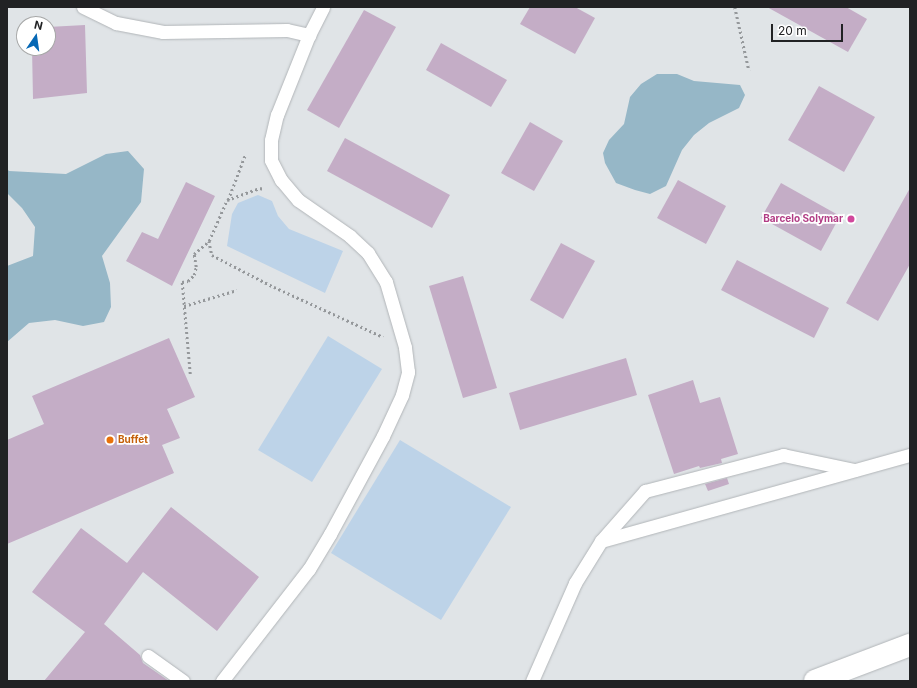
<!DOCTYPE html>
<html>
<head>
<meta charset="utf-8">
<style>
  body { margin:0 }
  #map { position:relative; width:917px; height:688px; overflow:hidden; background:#e0e4e7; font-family:Inter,sans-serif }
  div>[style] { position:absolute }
  .green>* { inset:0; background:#bdd3e8 }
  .water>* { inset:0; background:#96b7c7 }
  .building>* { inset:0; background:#c4adc6 }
  .path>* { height:2.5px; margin-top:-1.25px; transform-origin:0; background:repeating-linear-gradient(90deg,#95989b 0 2px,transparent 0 5px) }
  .roads { filter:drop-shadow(0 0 1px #b1b5b8) drop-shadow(0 0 1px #b1b5b8) }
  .lane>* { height:13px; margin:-6.5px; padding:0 6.5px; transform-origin:6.5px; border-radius:6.5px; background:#fff }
  .secondary>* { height:22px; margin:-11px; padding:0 11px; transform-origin:11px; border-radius:11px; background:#fff }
  .dots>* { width:11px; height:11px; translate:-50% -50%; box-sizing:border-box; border:2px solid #fff; border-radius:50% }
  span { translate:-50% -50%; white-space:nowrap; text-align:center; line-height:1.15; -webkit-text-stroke:3.5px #fff; paint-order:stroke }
  .hotel-label { font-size:10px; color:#b23c85; font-weight:700 }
  .right { translate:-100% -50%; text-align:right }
  .food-label { font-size:10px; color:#c56008; font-weight:700 }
  .left { translate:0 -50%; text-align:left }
  .frame { position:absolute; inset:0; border:8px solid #212224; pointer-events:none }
  .north { position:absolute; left:16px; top:16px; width:40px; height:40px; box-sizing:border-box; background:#fff; border:1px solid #a6a7a7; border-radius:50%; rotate:13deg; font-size:11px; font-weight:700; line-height:16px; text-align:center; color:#212224 }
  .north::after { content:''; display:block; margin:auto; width:14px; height:18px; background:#0668b5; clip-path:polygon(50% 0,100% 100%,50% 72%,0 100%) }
  .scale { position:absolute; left:771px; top:24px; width:72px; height:18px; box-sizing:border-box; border:2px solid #212224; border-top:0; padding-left:5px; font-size:12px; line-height:14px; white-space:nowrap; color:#212224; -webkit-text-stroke:3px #fff; paint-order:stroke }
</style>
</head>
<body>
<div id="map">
  <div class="green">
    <div style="clip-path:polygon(258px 195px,272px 201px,278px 216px,289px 229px,343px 251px,325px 293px,227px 246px,232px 214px,238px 203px)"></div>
    <div style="clip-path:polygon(328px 336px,382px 369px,312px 482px,258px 450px)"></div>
    <div style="clip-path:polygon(400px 440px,511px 507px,441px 620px,331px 553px)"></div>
  </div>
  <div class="water">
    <div style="clip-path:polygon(657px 74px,677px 74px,694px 81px,740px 85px,745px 95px,739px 108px,709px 123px,694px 135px,682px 150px,666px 186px,650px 194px,635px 190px,616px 183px,605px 163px,603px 153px,609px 140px,624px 124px,630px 97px,641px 84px)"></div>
    <div style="clip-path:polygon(128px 151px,144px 169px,141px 202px,102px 256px,110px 283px,111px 307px,104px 322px,83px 326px,55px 320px,29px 323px,7px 342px,7px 266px,33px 256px,35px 227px,22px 208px,7px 193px,7px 169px,9px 171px,66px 174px,106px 154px)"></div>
  </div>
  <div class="building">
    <div style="clip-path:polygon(530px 7px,575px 7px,595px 18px,575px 54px,520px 24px)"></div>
    <div style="clip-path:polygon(767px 7px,846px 7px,867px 19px,848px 52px)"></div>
    <div style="clip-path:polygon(364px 10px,396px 27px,339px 128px,307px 110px)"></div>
    <div style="clip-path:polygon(85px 25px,87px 93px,33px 99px,32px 48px,48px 48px,48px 27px)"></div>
    <div style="clip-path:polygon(441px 43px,507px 80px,491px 107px,426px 70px)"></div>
    <div style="clip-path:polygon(819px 86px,875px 117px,844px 172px,788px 140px)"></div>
    <div style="clip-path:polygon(530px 122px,563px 141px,534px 191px,501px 173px)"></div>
    <div style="clip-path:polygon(345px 138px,450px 195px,432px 228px,327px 171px)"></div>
    <div style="clip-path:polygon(678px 180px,726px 206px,706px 244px,657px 218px)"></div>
    <div style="clip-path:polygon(186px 182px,215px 196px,172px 286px,126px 261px,142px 232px,158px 239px)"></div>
    <div style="clip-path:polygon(781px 183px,840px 216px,821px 251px,761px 218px)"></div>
    <div style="clip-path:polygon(910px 188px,910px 264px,878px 321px,846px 303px)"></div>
    <div style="clip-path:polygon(561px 243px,595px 261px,563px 319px,530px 300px)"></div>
    <div style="clip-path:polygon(737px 260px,829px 308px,814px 338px,721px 290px)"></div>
    <div style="clip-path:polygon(463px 276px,497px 388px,463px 398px,429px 286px)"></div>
    <div style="clip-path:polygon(169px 338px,195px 397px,167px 409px,180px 438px,162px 445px,174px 473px,7px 544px,7px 440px,44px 424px,32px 396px)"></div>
    <div style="clip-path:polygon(626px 358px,637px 395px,520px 430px,509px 393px)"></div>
    <div style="clip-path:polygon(693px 380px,700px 403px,720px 397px,738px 454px,721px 459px,722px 463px,700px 468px,699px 466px,674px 474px,648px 395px)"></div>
    <div style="clip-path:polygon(727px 478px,729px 484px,708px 491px,705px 484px)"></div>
    <div style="clip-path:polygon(171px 507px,259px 577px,217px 631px,143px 572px,104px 624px,140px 655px,143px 663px,169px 681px,44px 681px,85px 632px,32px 592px,81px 528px,127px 563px)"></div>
  </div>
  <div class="path">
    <div style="left:735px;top:7px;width:65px;rotate:77.5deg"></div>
    <div style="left:228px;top:200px;width:48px;rotate:-69.3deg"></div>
    <div style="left:209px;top:241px;width:14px;rotate:78deg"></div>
    <div style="left:212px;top:255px;width:70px;rotate:27.3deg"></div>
    <div style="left:274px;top:287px;width:120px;rotate:24.6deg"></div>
    <div style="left:184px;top:306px;width:55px;rotate:-16.8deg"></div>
    <div style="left:190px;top:374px;width:92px;rotate:-95deg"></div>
    <div style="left:182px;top:282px;width:6px;rotate:-9deg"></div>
    <div style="left:188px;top:281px;width:8px;rotate:-45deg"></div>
    <div style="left:194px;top:275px;width:8px;rotate:-76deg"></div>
    <div style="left:196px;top:267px;width:13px;rotate:-99deg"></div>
    <div style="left:194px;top:254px;width:20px;rotate:-41deg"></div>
    <div style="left:209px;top:241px;width:45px;rotate:-66.3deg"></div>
    <div style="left:227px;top:200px;width:35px;rotate:-20deg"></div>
    <div style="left:260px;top:188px;width:4px;rotate:14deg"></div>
  </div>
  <div class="roads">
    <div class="lane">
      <div style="left:83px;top:7px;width:37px;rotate:26deg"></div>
      <div style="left:116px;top:23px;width:48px;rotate:10.8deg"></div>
      <div style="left:163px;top:32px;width:124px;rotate:-0.9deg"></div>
      <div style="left:287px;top:30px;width:23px;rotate:13deg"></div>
      <div style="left:601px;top:541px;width:67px;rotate:-48.7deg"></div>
      <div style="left:645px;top:491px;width:143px;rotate:-14.6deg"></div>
      <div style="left:783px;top:455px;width:73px;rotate:11.9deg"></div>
      <div style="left:148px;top:656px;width:43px;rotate:35.5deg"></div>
      <div style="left:222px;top:681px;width:142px;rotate:-52.2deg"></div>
      <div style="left:309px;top:569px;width:41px;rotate:-59deg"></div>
      <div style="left:330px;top:534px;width:111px;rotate:-61.6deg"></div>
      <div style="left:383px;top:436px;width:45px;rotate:-65.1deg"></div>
      <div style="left:402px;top:395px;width:24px;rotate:-75deg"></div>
      <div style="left:408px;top:372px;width:25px;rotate:-97deg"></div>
      <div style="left:405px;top:347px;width:68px;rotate:-106.3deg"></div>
      <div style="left:386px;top:282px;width:34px;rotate:-122deg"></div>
      <div style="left:368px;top:253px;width:25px;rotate:-137deg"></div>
      <div style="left:350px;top:236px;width:63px;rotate:-145.3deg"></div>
      <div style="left:298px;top:200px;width:26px;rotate:-130deg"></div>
      <div style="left:281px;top:180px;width:22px;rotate:-117deg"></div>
      <div style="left:271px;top:160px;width:20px;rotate:-90deg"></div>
      <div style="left:271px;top:140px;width:26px;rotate:-77deg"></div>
      <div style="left:277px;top:115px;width:86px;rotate:-68.2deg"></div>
      <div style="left:309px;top:35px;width:31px;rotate:-63deg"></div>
      <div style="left:532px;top:681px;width:107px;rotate:-66.3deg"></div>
      <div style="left:575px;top:583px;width:49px;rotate:-58.2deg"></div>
      <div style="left:601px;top:541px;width:321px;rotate:-15.6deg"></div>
    </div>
    <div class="secondary">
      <div style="left:815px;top:681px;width:102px;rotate:-20.8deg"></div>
    </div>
  </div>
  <div class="dots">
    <div style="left:851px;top:219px;background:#d1479c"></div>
    <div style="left:110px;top:440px;background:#e8710a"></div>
  </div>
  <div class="hotel-label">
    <span class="right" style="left:843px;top:219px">Barcelo Solymar</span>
  </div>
  <div class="food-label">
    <span class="left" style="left:118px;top:440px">Buffet</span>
  </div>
  <div class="frame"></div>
  <div class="north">N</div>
  <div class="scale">20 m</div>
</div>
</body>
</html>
